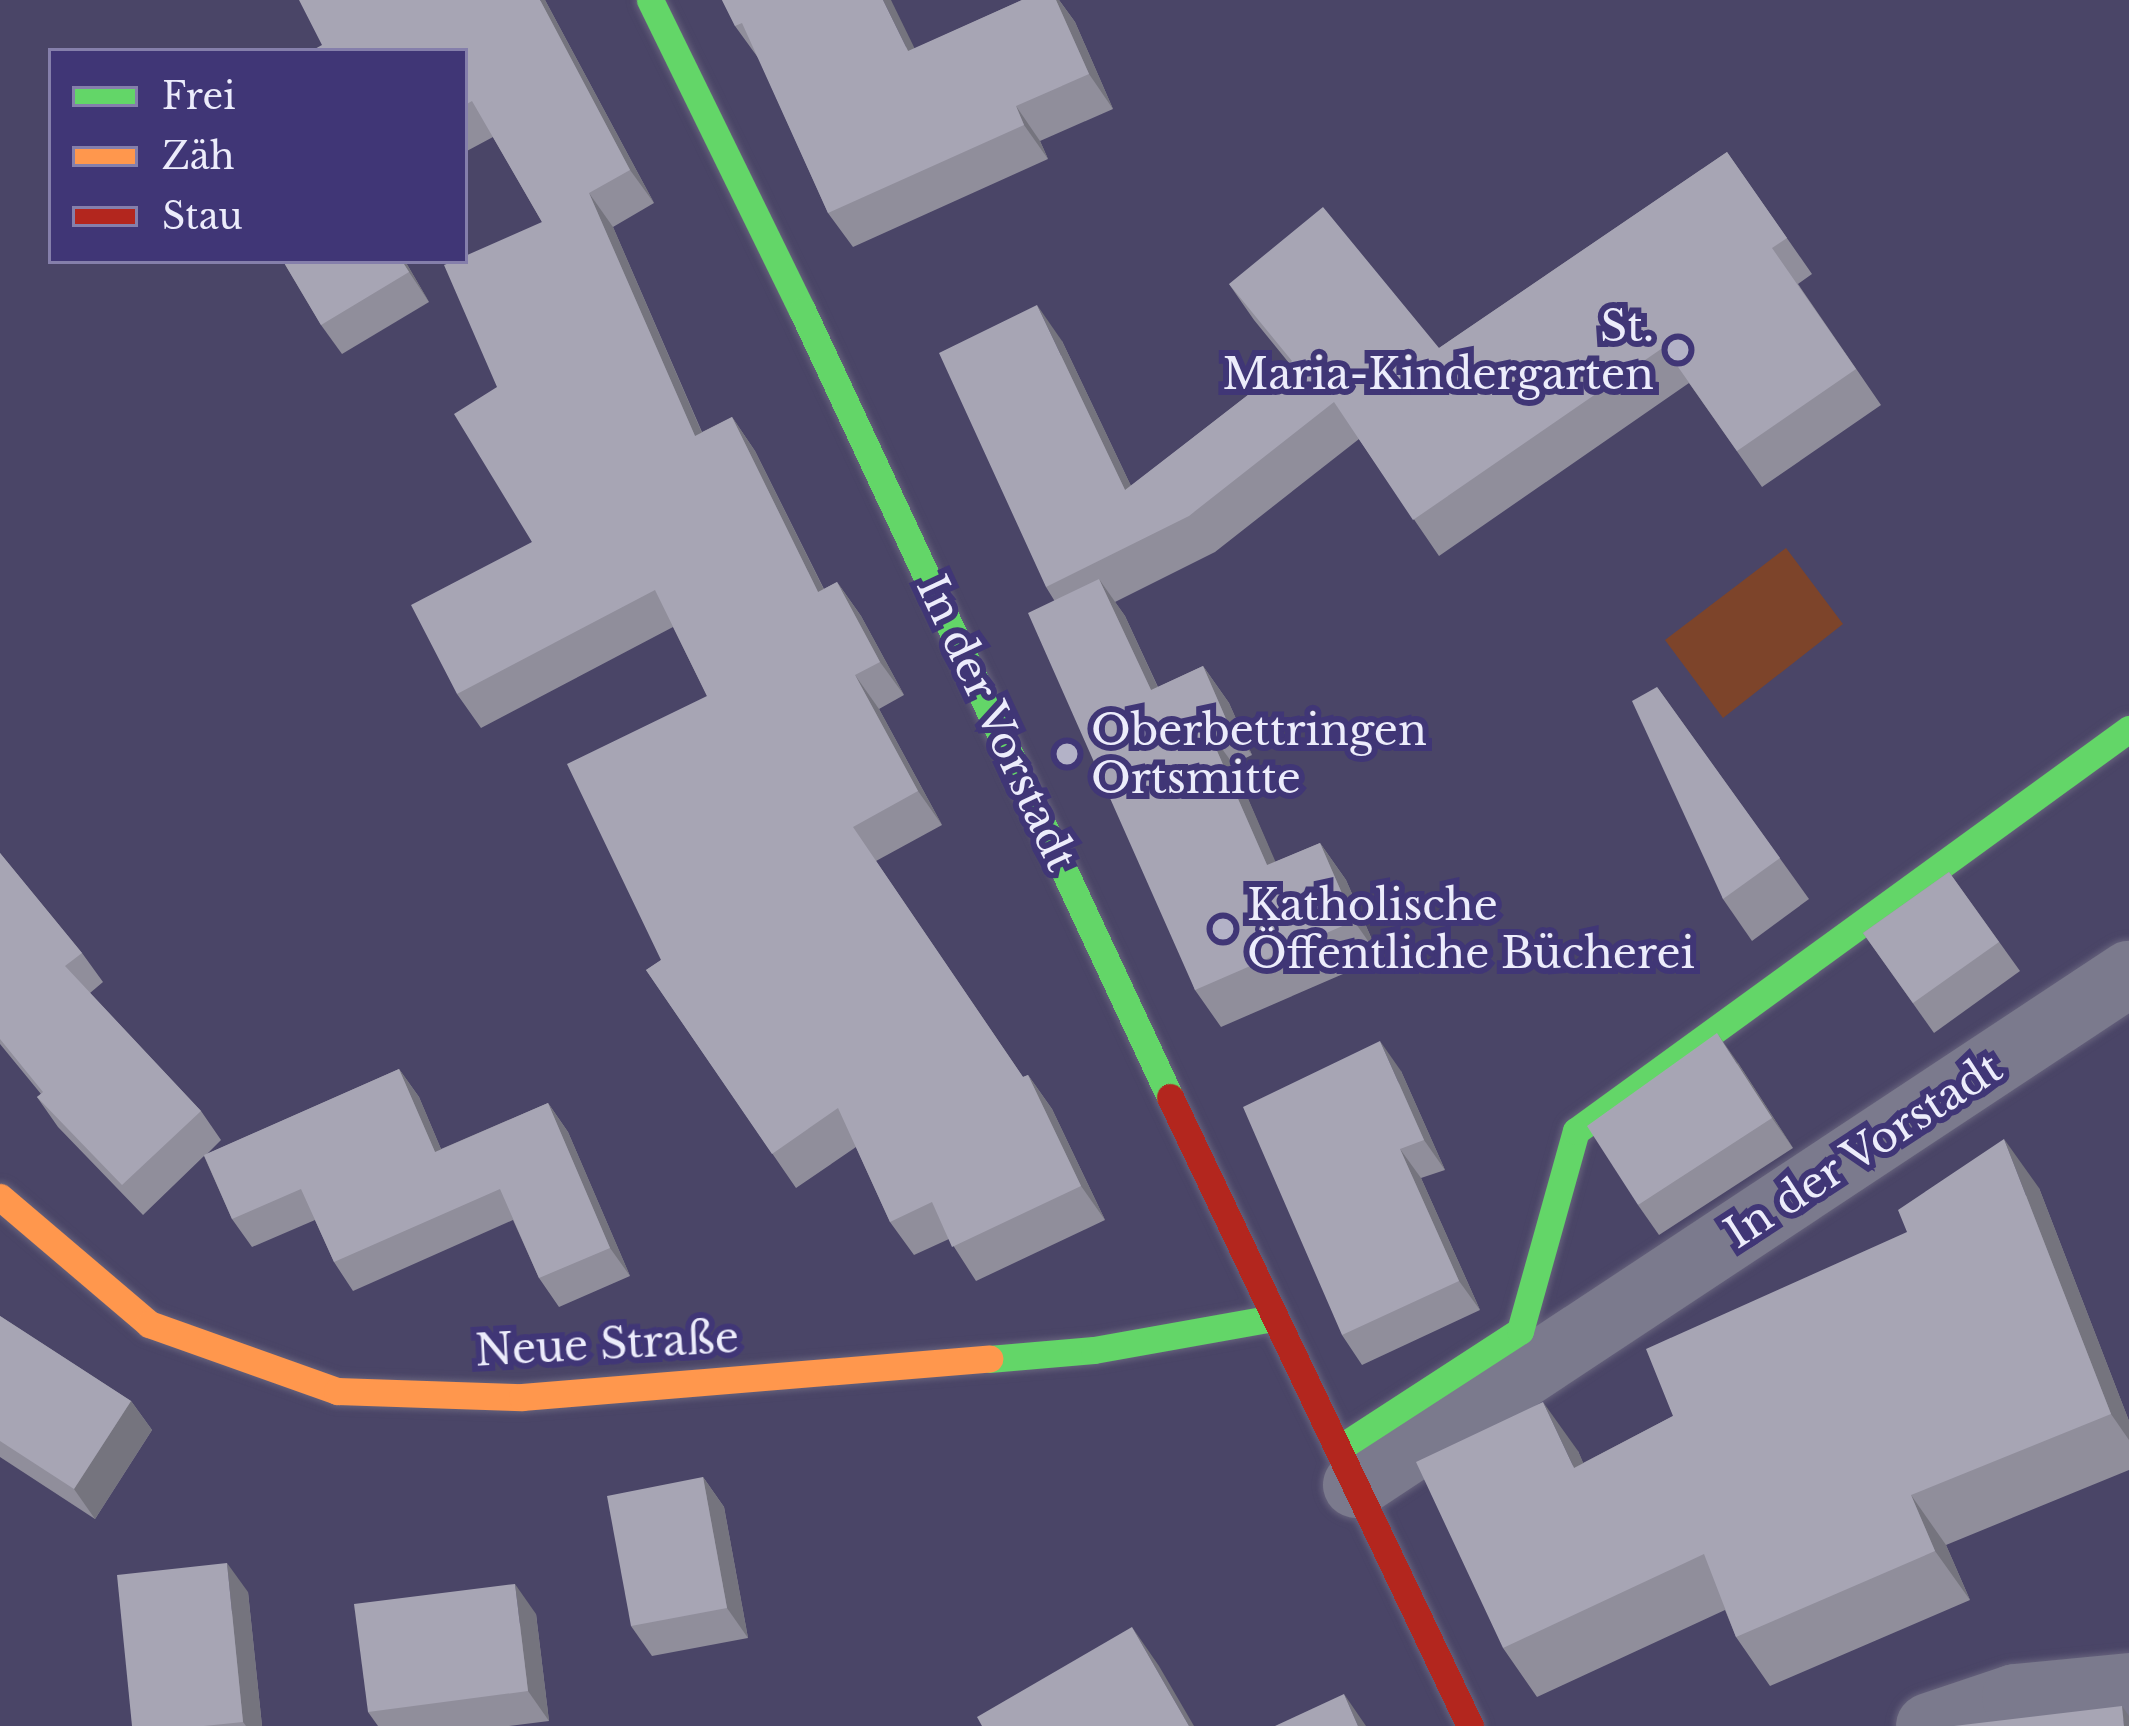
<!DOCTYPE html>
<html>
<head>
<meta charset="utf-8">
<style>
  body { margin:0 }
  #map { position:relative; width:2129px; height:1726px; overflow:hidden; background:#4a4567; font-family:"Libre Baskerville",serif }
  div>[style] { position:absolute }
  .green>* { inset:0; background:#7d442a }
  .roads { filter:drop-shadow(0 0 3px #66627c) drop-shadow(0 0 3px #66627c) }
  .street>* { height:66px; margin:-33px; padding:0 33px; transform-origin:33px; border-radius:33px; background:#7b7a8d }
  .fast>* { height:27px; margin:-13.5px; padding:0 13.5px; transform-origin:13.5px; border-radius:13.5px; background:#63d668 }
  .slow>* { height:27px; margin:-13.5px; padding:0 13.5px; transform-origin:13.5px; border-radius:13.5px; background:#ff974d }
  .jam>* { height:27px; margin:-13.5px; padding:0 13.5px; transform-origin:13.5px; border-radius:13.5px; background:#b3261e }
  .wall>* { inset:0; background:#908e9b }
  .shaded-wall>* { inset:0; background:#75747e }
  .building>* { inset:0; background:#a7a5b4 }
  .dots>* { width:33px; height:33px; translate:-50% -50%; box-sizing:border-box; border:6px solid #403676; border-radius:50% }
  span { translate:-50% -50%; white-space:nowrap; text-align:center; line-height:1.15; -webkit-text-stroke:12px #403676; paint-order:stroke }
  .poi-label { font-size:42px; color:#ececfb }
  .right { translate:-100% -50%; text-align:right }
  .left { translate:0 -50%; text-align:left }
  .street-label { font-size:42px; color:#ececfb }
  .legend { position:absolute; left:48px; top:48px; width:420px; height:216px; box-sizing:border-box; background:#403676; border:3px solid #857fab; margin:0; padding:15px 21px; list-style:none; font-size:36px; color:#ececfb }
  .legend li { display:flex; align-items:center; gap:24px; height:60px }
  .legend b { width:60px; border:3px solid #857fab }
</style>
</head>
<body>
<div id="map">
  <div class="green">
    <div style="clip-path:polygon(1786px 548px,1843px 624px,1723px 718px,1665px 640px)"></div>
  </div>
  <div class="roads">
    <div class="street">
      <div style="left:1356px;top:1485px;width:927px;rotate:-33.47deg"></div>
      <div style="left:1929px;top:1726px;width:91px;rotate:-18.6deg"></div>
      <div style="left:2015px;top:1697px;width:115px;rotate:-5.5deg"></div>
    </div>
    <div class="fast">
      <div style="left:650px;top:0;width:345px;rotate:63.9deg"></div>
      <div style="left:802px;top:310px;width:869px;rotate:64.94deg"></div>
      <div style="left:989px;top:1359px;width:105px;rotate:-4.9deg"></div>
      <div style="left:1094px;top:1350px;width:182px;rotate:-10.1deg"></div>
      <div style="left:1338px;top:1449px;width:217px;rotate:-33deg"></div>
      <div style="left:1520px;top:1331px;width:208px;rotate:-74.4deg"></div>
      <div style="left:1576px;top:1131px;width:684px;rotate:-36.02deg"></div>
    </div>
    <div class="slow">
      <div style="left:0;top:1197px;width:196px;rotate:40.4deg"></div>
      <div style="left:149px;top:1324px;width:200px;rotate:19.6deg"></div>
      <div style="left:337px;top:1391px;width:185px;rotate:1.9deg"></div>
      <div style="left:522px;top:1397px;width:469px;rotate:-4.7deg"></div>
    </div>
    <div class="jam">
      <div style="left:1170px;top:1097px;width:697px;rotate:64.5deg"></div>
    </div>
  </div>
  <div class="wall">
    <div style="clip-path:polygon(545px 0,654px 203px,613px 227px,702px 432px,732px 417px,755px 451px,824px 589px,837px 582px,861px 616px,904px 695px,879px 709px,942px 825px,876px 861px,1023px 1077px,1028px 1075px,1052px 1109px,1105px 1220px,976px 1281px,949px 1239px,914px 1255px,890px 1222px,856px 1147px,796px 1188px,646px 970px,661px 960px,707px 696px,673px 627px,481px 728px,457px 694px,532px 542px,497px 387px,542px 222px,493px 137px,465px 152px,465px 51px,322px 45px)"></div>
    <div style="clip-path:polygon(722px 0,914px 49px,1022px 0,1059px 0,1075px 22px,1113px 109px,1040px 141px,1048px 159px,853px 247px,828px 213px,759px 59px,735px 26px)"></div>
    <div style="clip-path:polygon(1727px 152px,1812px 274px,1798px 284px,1881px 405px,1762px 487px,1689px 383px,1439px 556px,1359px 439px,1215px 552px,1115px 602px,1125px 616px,1158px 687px,1203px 666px,1229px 703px,1252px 755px,1233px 764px,1275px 862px,1320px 843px,1346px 880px,1380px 958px,1221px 1027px,1195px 990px,1054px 600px,1046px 587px,1062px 341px,1131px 486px,1289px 363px,1254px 320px,1229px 284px,1439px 348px)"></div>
    <div style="clip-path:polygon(283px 261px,405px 261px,429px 302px,342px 354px,321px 325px)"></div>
    <div style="clip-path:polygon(1657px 687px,1809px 899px,1752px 941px,1723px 899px)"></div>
    <div style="clip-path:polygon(0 853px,82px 953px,103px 982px,90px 993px,201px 1111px,221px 1140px,207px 1154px,399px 1069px,419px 1097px,441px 1149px,548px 1103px,568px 1132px,630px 1276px,559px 1307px,539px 1278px,513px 1220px,353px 1291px,334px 1262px,315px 1220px,252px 1247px,232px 1219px,204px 1156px,143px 1215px,58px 1127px,37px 1097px,41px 1094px,0 1044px)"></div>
    <div style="clip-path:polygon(1949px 872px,2020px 971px,1934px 1033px,1863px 933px)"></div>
    <div style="clip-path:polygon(1738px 1063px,1793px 1148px,1659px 1235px,1638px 1205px)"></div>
    <div style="clip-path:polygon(1401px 1071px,1445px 1170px,1421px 1178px,1480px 1310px,1362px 1365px,1342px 1335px)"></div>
    <div style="clip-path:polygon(2039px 1188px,2129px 1421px,2129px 1470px,1946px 1545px,1970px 1600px,1770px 1686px,1736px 1637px,1725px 1610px,1537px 1697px,1503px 1648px,1578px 1451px,1583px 1463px,1673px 1416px)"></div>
    <div style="clip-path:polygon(0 1316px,131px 1401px,152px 1430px,95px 1519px,0 1457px)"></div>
    <div style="clip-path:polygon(703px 1477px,724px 1507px,748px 1638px,652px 1656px,631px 1626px)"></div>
    <div style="clip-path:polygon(248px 1592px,262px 1726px,132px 1726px)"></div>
    <div style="clip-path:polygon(536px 1614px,549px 1721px,509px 1726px,378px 1726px,368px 1712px)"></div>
  </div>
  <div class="shaded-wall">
    <div style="clip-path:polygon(540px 0,545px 0,654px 203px,630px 170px)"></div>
    <div style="clip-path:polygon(883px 0,891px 0,933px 86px,908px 51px)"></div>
    <div style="clip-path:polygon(1056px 0,1059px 0,1075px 22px,1113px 109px,1089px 74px)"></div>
    <div style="clip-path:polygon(1016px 106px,1040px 141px,1048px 159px,1024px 125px)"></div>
    <div style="clip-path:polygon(589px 193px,613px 227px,718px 470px,695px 436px)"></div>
    <div style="clip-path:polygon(402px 261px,405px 261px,429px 302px,409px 272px)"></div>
    <div style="clip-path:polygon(1037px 305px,1062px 341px,1150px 526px,1125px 490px)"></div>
    <div style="clip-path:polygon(732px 417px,755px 451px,842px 626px,818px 592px)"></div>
    <div style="clip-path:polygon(1099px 579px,1125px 616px,1176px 727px,1151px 690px)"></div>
    <div style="clip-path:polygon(837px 582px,861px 616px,904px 695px,880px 662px)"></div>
    <div style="clip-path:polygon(1203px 666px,1229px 703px,1252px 755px,1226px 719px)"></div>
    <div style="clip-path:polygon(855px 675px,879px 709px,942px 825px,918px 791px)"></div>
    <div style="clip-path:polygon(1207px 728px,1233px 764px,1293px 902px,1267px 865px)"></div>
    <div style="clip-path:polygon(1320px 843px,1346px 880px,1380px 958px,1354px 921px)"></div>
    <div style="clip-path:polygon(1717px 1033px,1738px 1063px,1793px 1148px,1772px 1118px)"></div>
    <div style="clip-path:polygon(1380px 1041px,1401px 1071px,1445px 1170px,1424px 1140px)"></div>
    <div style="clip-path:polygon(399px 1069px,419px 1097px,454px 1180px,435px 1152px)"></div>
    <div style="clip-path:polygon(1028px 1075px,1052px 1109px,1105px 1220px,1081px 1186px)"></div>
    <div style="clip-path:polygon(548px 1103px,568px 1132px,630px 1276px,610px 1248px)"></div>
    <div style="clip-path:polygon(2004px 1139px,2039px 1188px,2129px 1421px,2129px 1440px,2111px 1414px)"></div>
    <div style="clip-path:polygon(1400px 1149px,1421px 1178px,1480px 1310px,1459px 1281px)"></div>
    <div style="clip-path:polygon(131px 1401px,152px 1430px,95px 1519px,74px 1489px)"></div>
    <div style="clip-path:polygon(1543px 1402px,1578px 1451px,1608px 1518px,1574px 1468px)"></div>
    <div style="clip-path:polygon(703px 1477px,724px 1507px,748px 1638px,727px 1608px)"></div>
    <div style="clip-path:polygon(1911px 1495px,1946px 1545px,1970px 1600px,1935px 1551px)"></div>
    <div style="clip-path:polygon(227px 1563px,248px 1592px,262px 1726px,246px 1726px,243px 1722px)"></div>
    <div style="clip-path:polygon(515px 1584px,536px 1614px,549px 1721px,528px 1691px)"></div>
    <div style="clip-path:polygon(1132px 1627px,1159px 1666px,1194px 1726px,1189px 1726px)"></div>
    <div style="clip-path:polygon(1344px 1694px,1366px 1726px,1358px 1726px)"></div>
    <div style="clip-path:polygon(2122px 1706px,2129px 1716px,2129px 1726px,2124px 1726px)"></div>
  </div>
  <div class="building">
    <div style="clip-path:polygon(299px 0,540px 0,630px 170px,589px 193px,695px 436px,732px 417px,818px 592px,837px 582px,880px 662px,855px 675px,918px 791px,853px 827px,1023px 1077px,1028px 1075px,1081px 1186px,952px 1247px,932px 1202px,890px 1222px,838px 1108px,772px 1154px,646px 970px,661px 960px,567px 764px,707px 696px,655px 590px,457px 694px,411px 605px,532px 542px,454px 414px,497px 387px,444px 265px,454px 261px,465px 261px,465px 256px,542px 222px,472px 101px,465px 105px,465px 51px,311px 51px,322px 45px)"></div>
    <div style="clip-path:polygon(722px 0,883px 0,908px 51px,1022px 0,1056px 0,1089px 74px,1016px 106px,1024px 125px,828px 213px,742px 23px,735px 26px)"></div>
    <div style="clip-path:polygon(1727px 152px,1787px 238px,1772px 248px,1856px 369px,1737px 451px,1664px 347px,1413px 520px,1334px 402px,1189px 516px,1046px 587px,939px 353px,1037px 305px,1125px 490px,1292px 361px,1229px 284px,1323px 207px,1439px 348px)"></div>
    <div style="clip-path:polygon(283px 261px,402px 261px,409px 272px,321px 325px)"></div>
    <div style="clip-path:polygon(1099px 579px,1151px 690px,1203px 666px,1226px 719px,1207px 728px,1267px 865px,1320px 843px,1354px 921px,1195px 990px,1028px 613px)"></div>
    <div style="clip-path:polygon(1657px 687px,1780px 858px,1723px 899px,1632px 701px)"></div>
    <div style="clip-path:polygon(0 853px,82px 953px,65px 966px,201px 1111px,122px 1185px,37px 1097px,43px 1092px,0 1039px)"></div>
    <div style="clip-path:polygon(1949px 872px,1999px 942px,1913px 1003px,1863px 933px)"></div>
    <div style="clip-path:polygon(1717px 1033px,1772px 1118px,1638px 1205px,1587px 1126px)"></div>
    <div style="clip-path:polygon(1380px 1041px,1424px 1140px,1400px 1149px,1459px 1281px,1342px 1335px,1243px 1107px)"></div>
    <div style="clip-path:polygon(399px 1069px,435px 1152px,548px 1103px,610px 1248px,539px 1278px,500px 1189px,334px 1262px,301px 1189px,232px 1219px,204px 1155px)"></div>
    <div style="clip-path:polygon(2004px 1139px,2111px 1414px,1911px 1495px,1935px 1551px,1736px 1637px,1704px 1554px,1503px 1648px,1416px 1462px,1543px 1402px,1574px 1468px,1673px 1416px,1646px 1349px,1907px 1232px,1898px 1210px)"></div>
    <div style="clip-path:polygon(0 1316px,131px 1401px,74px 1489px,0 1441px)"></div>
    <div style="clip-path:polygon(703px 1477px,727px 1608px,631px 1626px,607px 1496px)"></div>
    <div style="clip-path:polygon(227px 1563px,243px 1722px,204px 1726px,132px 1726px,117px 1575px)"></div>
    <div style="clip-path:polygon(515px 1584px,528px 1691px,368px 1712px,354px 1604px)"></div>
    <div style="clip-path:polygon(1132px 1627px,1189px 1726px,982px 1726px,977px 1717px)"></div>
    <div style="clip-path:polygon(1344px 1694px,1358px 1726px,1275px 1726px)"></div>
    <div style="clip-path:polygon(2122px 1706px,2124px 1726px,1954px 1726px)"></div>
  </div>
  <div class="dots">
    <div style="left:1678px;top:350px;background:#b3b2c7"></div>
    <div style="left:1067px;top:754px;background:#b3b2c7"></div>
    <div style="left:1223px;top:929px;background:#b3b2c7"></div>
  </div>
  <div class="poi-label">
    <span class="right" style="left:1654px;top:350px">St.<br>Maria-Kindergarten</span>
    <span class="left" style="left:1091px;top:754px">Oberbettringen<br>Ortsmitte</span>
    <span class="left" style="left:1247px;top:929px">Katholische<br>Öffentliche Bücherei</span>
  </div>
  <div class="street-label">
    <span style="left:997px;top:723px;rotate:65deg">In der Vorstadt</span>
    <span style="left:1863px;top:1150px;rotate:-33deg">In der Vorstadt</span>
    <span style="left:607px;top:1344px;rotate:-3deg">Neue Straße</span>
  </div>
  <ul class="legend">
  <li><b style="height:15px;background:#63d668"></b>Frei</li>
  <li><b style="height:15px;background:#ff974d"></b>Zäh</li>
  <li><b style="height:15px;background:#b3261e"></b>Stau</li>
  </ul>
</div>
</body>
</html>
